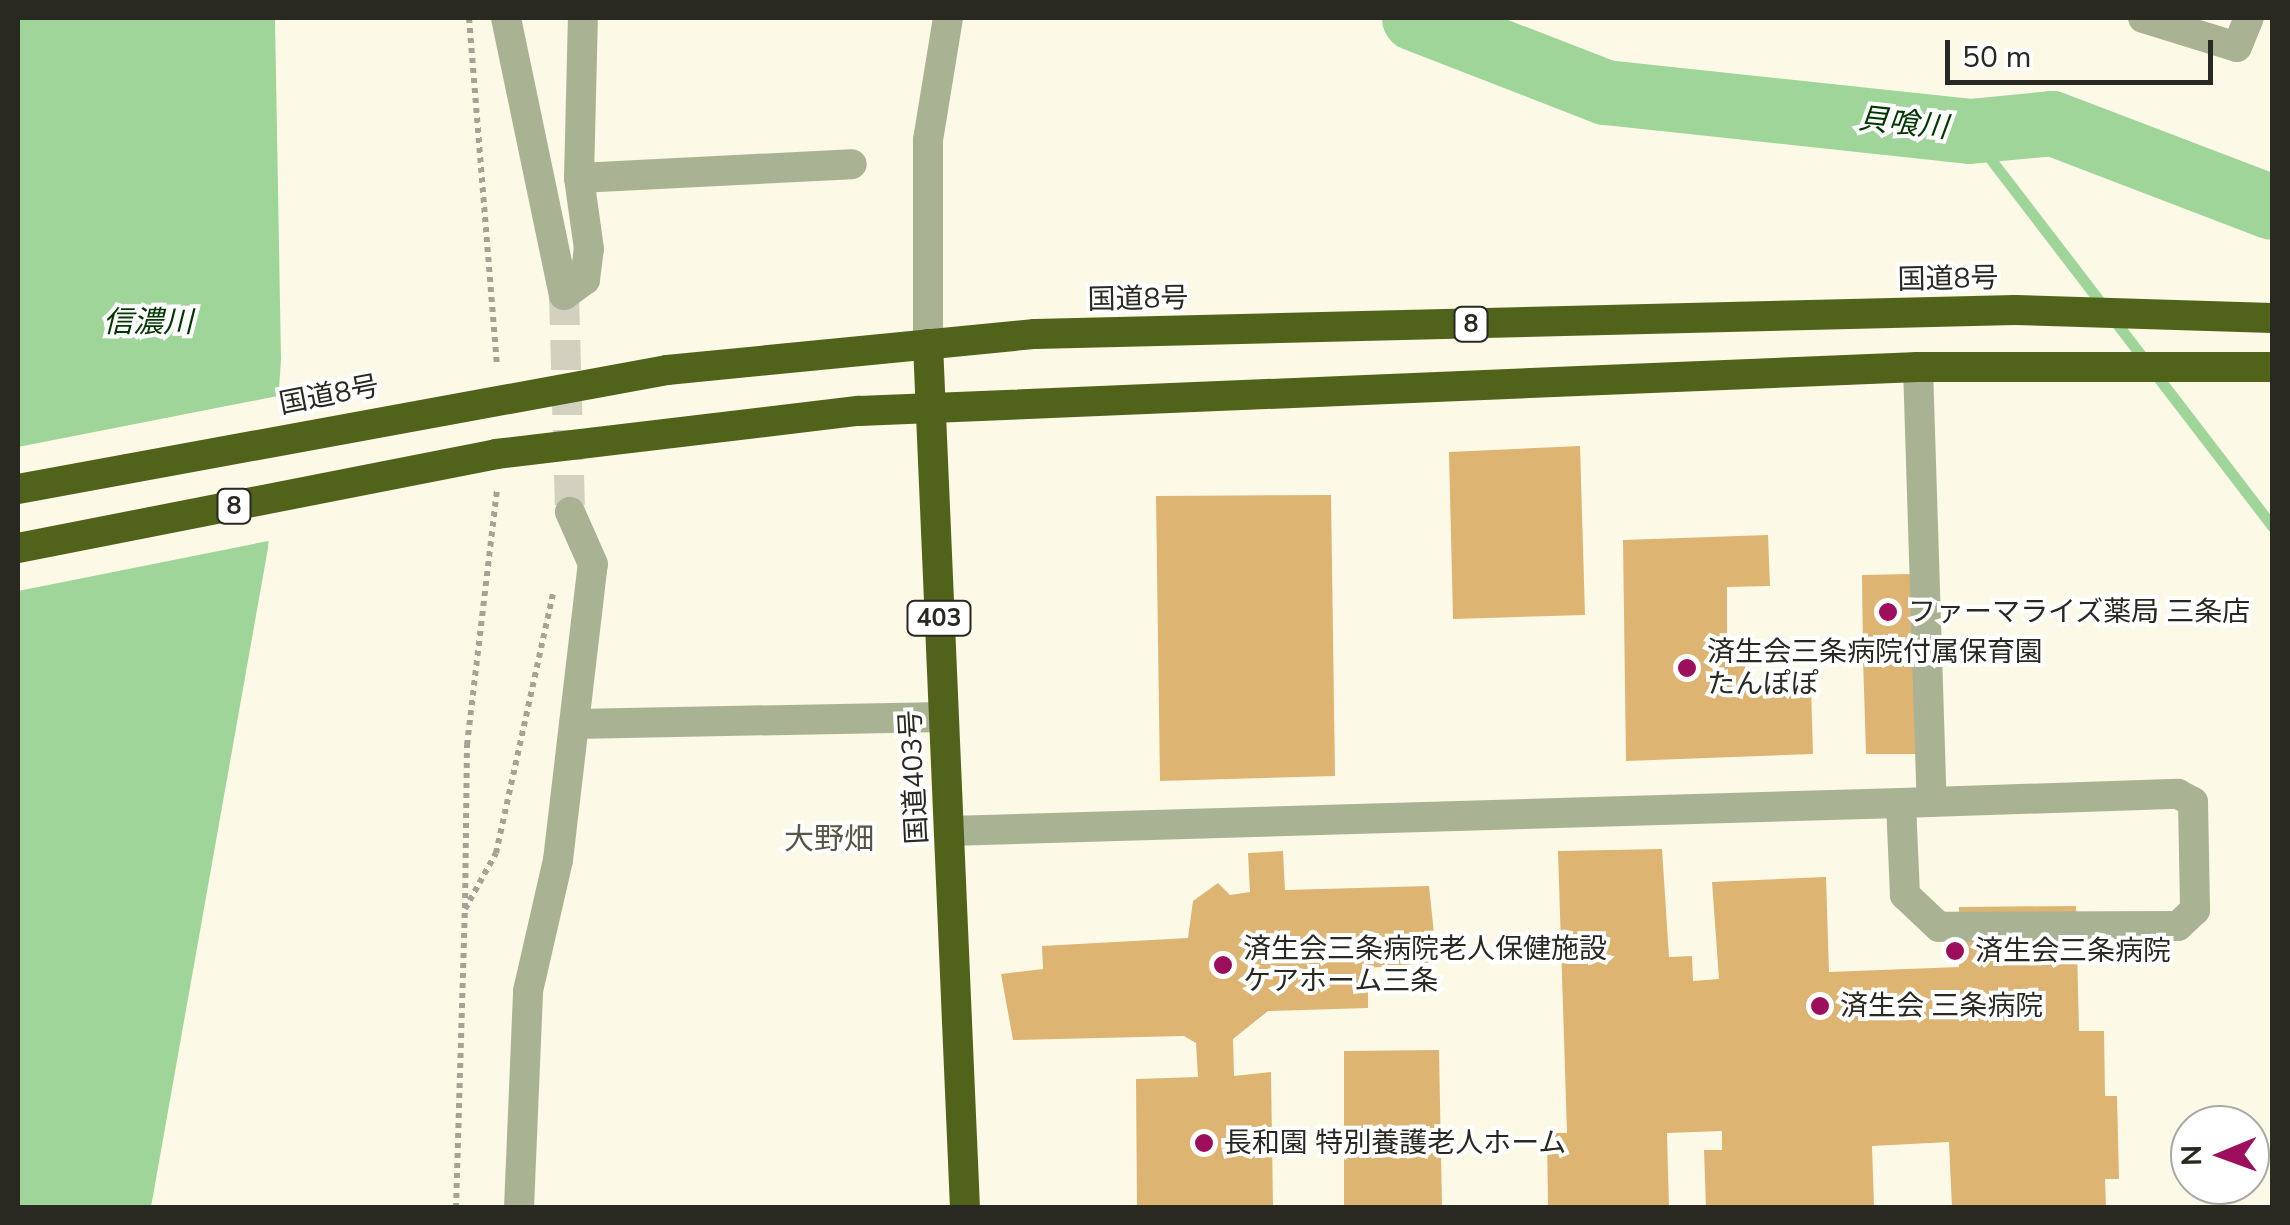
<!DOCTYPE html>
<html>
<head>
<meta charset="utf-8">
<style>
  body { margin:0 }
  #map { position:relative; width:2290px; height:1225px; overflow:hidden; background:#fcfae7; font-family:"Nunito Sans","Noto Sans JP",sans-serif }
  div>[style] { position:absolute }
  .water>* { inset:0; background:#a0d59a }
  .pier>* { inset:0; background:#fcfae7 }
  .stream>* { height:11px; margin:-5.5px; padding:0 5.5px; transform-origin:5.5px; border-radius:5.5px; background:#a0d59a }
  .river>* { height:65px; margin:-32.5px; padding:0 32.5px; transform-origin:32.5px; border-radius:32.5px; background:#a0d59a }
  .building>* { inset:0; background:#ddb471 }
  .minor-tunnel>* { height:30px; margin-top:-15px; transform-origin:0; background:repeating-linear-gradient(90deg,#d2d0bf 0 30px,transparent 0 45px) }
  .path>* { height:6px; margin-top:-3px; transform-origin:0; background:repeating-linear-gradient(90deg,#a5a395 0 5px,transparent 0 10px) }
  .minor>* { height:30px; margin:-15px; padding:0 15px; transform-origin:15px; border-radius:15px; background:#a9b394 }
  .highway>* { height:30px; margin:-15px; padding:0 15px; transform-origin:15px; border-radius:15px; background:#51621a }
  .dots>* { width:28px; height:28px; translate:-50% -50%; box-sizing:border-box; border:5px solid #fff; border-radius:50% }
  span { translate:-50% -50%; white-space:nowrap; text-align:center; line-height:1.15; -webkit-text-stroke:8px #fff; paint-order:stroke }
  .shield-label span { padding:2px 8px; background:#fff; border:2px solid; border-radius:8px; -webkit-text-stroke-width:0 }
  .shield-label { font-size:25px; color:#292821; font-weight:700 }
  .street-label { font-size:28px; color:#292821 }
  .poi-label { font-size:28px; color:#292821 }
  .left { translate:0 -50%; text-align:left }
  .water-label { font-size:30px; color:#003800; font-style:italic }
  .neighbourhood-label { font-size:30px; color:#575545 }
  .frame { position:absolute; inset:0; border:20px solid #292821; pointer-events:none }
  .north { position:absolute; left:2170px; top:1105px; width:100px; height:100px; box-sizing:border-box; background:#fff; border:2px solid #a9a9a6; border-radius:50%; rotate:269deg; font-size:28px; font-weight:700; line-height:40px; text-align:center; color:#292821 }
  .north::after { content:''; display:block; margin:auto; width:35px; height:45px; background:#9d0f5c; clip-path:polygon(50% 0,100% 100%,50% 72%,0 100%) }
  .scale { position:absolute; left:1945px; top:40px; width:268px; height:45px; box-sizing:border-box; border:5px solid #292821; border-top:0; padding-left:12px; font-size:30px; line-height:35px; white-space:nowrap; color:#292821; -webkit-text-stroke:8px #fff; paint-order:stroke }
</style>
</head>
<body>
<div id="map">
  <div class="water">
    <div style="clip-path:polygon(18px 18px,275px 18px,281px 360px,268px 548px,151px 1207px,18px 1207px)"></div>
  </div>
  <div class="pier">
    <div style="clip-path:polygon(283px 395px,273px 540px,18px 591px,18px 447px)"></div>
  </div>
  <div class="stream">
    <div style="left:1969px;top:131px;width:498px;rotate:52.5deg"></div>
  </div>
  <div class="river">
    <div style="left:1414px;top:18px;width:205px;rotate:21.2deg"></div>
    <div style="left:1605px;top:92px;width:366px;rotate:6.1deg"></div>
    <div style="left:1969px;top:131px;width:83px;rotate:-5.5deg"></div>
    <div style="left:2052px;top:123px;width:235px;rotate:20.9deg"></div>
  </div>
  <div class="building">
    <div style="clip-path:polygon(1580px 446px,1585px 615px,1453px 619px,1449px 452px)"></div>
    <div style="clip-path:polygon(1331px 495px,1335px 776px,1160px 781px,1156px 496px)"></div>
    <div style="clip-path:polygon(1768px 535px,1770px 586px,1727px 587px,1727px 647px,1748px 647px,1749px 689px,1811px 688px,1813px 754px,1626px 761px,1623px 540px)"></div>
    <div style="clip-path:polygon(1912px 574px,1913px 649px,1863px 649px,1862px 575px)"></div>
    <div style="clip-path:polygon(1914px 656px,1916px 754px,1866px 754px,1863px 657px)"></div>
    <div style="clip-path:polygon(1662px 849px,1669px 957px,1692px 956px,1693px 981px,1719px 979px,1712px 882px,1826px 877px,1829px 972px,1959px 967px,1959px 907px,2076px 906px,2079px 1031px,2104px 1031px,2105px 1096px,2117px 1096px,2119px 1179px,2105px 1179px,2106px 1208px,1952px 1208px,1949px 1142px,1872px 1146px,1874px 1208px,1706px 1208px,1704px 1150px,1722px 1150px,1722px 1131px,1667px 1133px,1669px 1208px,1548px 1208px,1547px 1133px,1567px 1133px,1558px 851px)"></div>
    <div style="clip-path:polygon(1283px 851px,1285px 890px,1429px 886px,1437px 962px,1368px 968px,1368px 1008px,1268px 1011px,1233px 1039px,1234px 1076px,1271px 1072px,1273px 1208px,1137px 1208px,1136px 1079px,1198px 1077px,1196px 1043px,1184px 1036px,1013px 1040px,1001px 974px,1043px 969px,1042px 946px,1188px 938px,1193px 901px,1218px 883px,1230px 895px,1250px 892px,1248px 853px)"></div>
    <div style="clip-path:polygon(1439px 1050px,1442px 1208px,1344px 1208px,1344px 1051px)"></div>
  </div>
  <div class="minor-tunnel">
    <div style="left:564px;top:295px;width:217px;rotate:88.4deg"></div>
  </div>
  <div class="path">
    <div style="left:469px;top:18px;width:347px;rotate:85.4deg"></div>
    <div style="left:465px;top:908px;width:163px;rotate:-89.3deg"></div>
    <div style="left:467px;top:745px;width:257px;rotate:-83.3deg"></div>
    <div style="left:456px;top:1208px;width:299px;rotate:-88.3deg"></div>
    <div style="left:465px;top:909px;width:64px;rotate:-61deg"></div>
    <div style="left:496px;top:853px;width:265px;rotate:-77.6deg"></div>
  </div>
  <div class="minor">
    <div style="left:506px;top:18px;width:283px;rotate:78.2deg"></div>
    <div style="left:564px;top:295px;width:26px;rotate:-36deg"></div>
    <div style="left:585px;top:280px;width:31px;rotate:-83deg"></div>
    <div style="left:589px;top:249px;width:72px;rotate:-98deg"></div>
    <div style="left:579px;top:178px;width:160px;rotate:-88.6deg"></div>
    <div style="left:2143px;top:18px;width:98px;rotate:17.1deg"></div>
    <div style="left:2237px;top:47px;width:31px;rotate:-68deg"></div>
    <div style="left:579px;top:178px;width:273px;rotate:-2.9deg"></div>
    <div style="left:928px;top:344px;width:204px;rotate:-90deg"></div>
    <div style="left:928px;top:140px;width:124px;rotate:-80.7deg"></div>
    <div style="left:1918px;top:367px;width:435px;rotate:88.2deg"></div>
    <div style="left:575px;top:724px;width:367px;rotate:-1.1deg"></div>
    <div style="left:950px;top:831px;width:951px;rotate:-1.69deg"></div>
    <div style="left:1901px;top:803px;width:277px;rotate:-1.9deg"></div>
    <div style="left:2178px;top:794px;width:17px;rotate:28deg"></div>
    <div style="left:2193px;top:802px;width:108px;rotate:88.9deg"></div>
    <div style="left:2195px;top:910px;width:23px;rotate:137deg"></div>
    <div style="left:2178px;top:926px;width:239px;rotate:179.8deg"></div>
    <div style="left:1939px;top:927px;width:47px;rotate:-136.7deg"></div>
    <div style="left:1905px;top:895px;width:92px;rotate:-92.5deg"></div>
    <div style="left:519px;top:1208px;width:217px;rotate:-87.6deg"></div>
    <div style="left:528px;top:991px;width:134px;rotate:-77.1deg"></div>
    <div style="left:558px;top:860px;width:298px;rotate:-83.3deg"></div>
    <div style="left:593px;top:564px;width:57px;rotate:-113.9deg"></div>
  </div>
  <div class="highway">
    <div style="left:928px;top:344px;width:865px;rotate:87.55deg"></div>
    <div style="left:18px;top:489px;width:660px;rotate:-10.39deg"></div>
    <div style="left:667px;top:370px;width:370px;rotate:-5.6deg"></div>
    <div style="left:1035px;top:334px;width:980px;rotate:-1.4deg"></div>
    <div style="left:2015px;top:310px;width:257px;rotate:1.8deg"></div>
    <div style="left:18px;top:548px;width:487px;rotate:-11.1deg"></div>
    <div style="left:496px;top:454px;width:366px;rotate:-6.8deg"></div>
    <div style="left:859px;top:411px;width:1060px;rotate:-2.38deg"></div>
    <div style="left:1918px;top:367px;width:354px"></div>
  </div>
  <div class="dots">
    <div style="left:1888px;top:612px;background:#9d0f5c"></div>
    <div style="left:1687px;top:668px;background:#9d0f5c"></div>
    <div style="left:1955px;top:951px;background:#9d0f5c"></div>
    <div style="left:1223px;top:965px;background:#9d0f5c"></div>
    <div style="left:1820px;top:1006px;background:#9d0f5c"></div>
    <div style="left:1204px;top:1143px;background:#9d0f5c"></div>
  </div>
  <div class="shield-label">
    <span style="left:1471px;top:324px">8</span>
    <span style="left:234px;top:506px">8</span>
    <span style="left:939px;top:618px">403</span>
  </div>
  <div class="street-label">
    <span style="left:1948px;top:279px;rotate:-1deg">国道8号</span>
    <span style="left:1138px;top:299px;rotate:-1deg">国道8号</span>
    <span style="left:329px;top:395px;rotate:-11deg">国道8号</span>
    <span style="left:914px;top:777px;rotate:-93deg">国道403号</span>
  </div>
  <div class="poi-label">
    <span class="left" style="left:1908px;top:612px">ファーマライズ薬局 三条店</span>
    <span class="left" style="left:1707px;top:668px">済生会三条病院付属保育園<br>たんぽぽ</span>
    <span class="left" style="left:1243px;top:965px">済生会三条病院老人保健施設<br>ケアホーム三条</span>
    <span class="left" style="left:1975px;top:951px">済生会三条病院</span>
    <span class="left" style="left:1840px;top:1006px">済生会 三条病院</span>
    <span class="left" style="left:1224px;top:1143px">長和園 特別養護老人ホーム</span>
  </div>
  <div class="water-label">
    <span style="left:1903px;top:124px;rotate:6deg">貝喰川</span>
    <span style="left:148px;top:323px">信濃川</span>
  </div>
  <div class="neighbourhood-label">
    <span style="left:829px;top:840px">大野畑</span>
  </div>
  <div class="frame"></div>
  <div class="north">N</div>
  <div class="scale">50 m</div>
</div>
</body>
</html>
